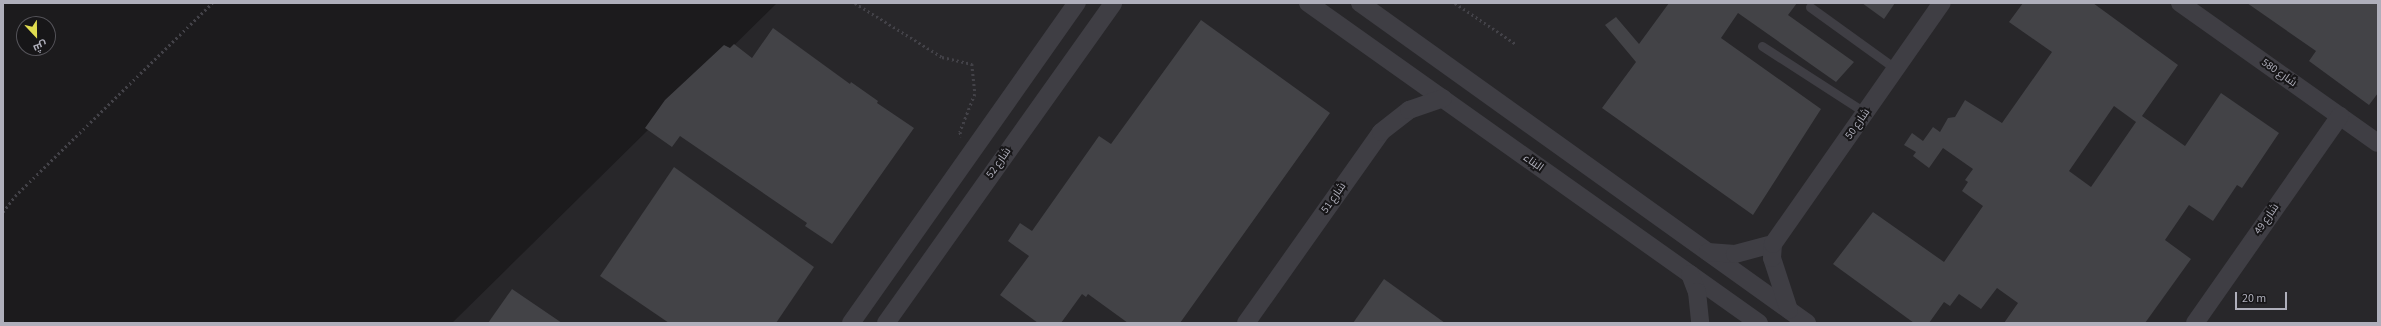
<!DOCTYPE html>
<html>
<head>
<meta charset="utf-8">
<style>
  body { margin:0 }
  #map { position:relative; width:2381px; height:326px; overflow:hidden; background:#1c1b1d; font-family:"Source Sans 3",Cairo,sans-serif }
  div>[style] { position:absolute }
  .built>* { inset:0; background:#28272a }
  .building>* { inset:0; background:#434347 }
  .path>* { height:2.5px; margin-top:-1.25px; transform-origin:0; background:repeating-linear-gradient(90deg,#434248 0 2px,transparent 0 5px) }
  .lane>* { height:9px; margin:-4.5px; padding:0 4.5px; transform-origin:4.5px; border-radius:4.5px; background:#3f3e44 }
  .street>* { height:18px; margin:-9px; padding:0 9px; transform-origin:9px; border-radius:9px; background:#3f3e44 }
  span { translate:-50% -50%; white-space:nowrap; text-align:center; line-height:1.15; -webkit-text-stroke:4px #171618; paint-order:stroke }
  .street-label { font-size:11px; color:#afafbb }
  .frame { position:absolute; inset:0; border:4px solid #afafbb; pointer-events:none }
  .north { position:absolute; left:16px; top:16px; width:40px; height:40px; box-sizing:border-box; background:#171618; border:1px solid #545359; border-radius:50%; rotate:158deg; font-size:11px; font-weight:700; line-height:16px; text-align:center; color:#afafbb }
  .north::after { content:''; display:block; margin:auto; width:14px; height:18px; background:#e0dc50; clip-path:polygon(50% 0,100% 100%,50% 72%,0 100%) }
  .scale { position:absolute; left:2235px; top:292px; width:52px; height:18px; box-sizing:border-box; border:2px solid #afafbb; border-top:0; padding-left:5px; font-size:12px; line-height:14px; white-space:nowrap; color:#afafbb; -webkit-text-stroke:3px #171618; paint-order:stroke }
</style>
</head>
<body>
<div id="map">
  <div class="built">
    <div style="clip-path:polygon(777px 3px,2378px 3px,2378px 323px,452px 323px)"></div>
  </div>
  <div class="building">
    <div style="clip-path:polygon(1669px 3px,1797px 3px,1788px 15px,1854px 62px,1836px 82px,1738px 13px,1721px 38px,1821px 109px,1753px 215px,1602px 108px,1636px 62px,1605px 25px,1616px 17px,1639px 44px)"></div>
    <div style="clip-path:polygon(1862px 3px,1895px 3px,1884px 19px)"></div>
    <div style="clip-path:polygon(evenodd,2023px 3px,2093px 3px,2178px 65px,2142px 116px,2185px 146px,2221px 93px,2279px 133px,2242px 188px,2237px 185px,2213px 221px,2189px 205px,2165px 240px,2191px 259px,2145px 323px,2004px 323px,2018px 303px,1997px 288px,1981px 309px,1959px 294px,1950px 306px,1944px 302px,1929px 323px,1914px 323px,1833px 264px,1873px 212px,1944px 262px,1983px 206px,1962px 191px,1968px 182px,1965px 180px,1973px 169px,1943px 148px,1929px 168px,1913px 156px,1916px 152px,1904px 145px,1912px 133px,1923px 141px,1933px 127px,1940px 132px,1948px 118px,1955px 117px,1965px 100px,2002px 123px,2052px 52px,2009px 22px,2023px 3px,2114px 106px,2136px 122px,2091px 187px,2069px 171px,2114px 106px)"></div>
    <div style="clip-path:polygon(2247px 3px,2378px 3px,2378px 93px,2369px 105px,2309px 61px,2316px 51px)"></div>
    <div style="clip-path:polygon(1201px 20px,1330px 113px,1180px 323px,1128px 323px,1088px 294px,1086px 297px,1082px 294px,1061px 323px,1038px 323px,1000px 295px,1029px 256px,1008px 241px,1020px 223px,1032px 231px,1099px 136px,1111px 144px)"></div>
    <div style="clip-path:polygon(773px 28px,850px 84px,851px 82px,878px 101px,877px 103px,914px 128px,832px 244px,805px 226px,807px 223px,680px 136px,672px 147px,645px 128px,665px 100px,724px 45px,730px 48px,734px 44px,752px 58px)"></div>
    <div style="clip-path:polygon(674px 167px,814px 267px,776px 323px,669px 323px,600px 276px)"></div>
    <div style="clip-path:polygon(1384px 279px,1445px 323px,1353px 323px)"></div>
    <div style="clip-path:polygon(512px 289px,562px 323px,488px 323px)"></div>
  </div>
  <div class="path">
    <div style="left:855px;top:3px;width:102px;rotate:31.8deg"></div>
    <div style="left:942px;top:57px;width:31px;rotate:13deg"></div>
    <div style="left:972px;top:64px;width:30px;rotate:84deg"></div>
    <div style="left:975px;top:94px;width:41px;rotate:111.5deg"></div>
    <div style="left:960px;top:132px;width:5px;rotate:68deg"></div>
    <div style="left:1455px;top:3px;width:73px;rotate:33.9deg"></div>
    <div style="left:3px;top:212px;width:20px;rotate:-53deg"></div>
    <div style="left:15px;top:196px;width:276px;rotate:-44.4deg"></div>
  </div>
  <div class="lane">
    <div style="left:1810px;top:7px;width:106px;rotate:35.8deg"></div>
    <div style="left:1762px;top:46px;width:124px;rotate:32.8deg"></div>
  </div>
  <div class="street">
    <div style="left:1308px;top:3px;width:553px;rotate:35.36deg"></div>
    <div style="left:1360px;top:3px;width:550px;rotate:35.6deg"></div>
    <div style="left:2180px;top:3px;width:242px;rotate:35.3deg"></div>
    <div style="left:1708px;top:252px;width:27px;rotate:4deg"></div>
    <div style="left:1735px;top:254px;width:39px;rotate:-15deg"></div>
    <div style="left:1690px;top:274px;width:19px;rotate:69deg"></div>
    <div style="left:1697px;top:292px;width:31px;rotate:84deg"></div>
    <div style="left:1789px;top:310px;width:55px;rotate:-108.1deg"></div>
    <div style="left:1772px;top:258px;width:14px;rotate:-86deg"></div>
    <div style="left:1773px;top:244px;width:294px;rotate:-55deg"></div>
    <div style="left:851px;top:323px;width:392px;rotate:-54.8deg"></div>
    <div style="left:886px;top:323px;width:392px;rotate:-54.6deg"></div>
    <div style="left:1246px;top:323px;width:234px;rotate:-54.7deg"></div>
    <div style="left:1381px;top:132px;width:36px;rotate:-38deg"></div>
    <div style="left:1409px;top:110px;width:36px;rotate:-19deg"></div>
    <div style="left:2195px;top:323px;width:253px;rotate:-55deg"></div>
  </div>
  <div class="street-label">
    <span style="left:2279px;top:73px;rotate:35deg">شارع 580</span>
    <span style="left:1858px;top:124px;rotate:-55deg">شارع 50</span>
    <span style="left:999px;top:163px;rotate:-55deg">شارع 52</span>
    <span style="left:1533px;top:163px;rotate:35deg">البناء</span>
    <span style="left:1334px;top:198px;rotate:-55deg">شارع 51</span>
    <span style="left:2267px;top:219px;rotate:-55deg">شارع 49</span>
  </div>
  <div class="frame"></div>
  <div class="north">ش</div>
  <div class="scale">20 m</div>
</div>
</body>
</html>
